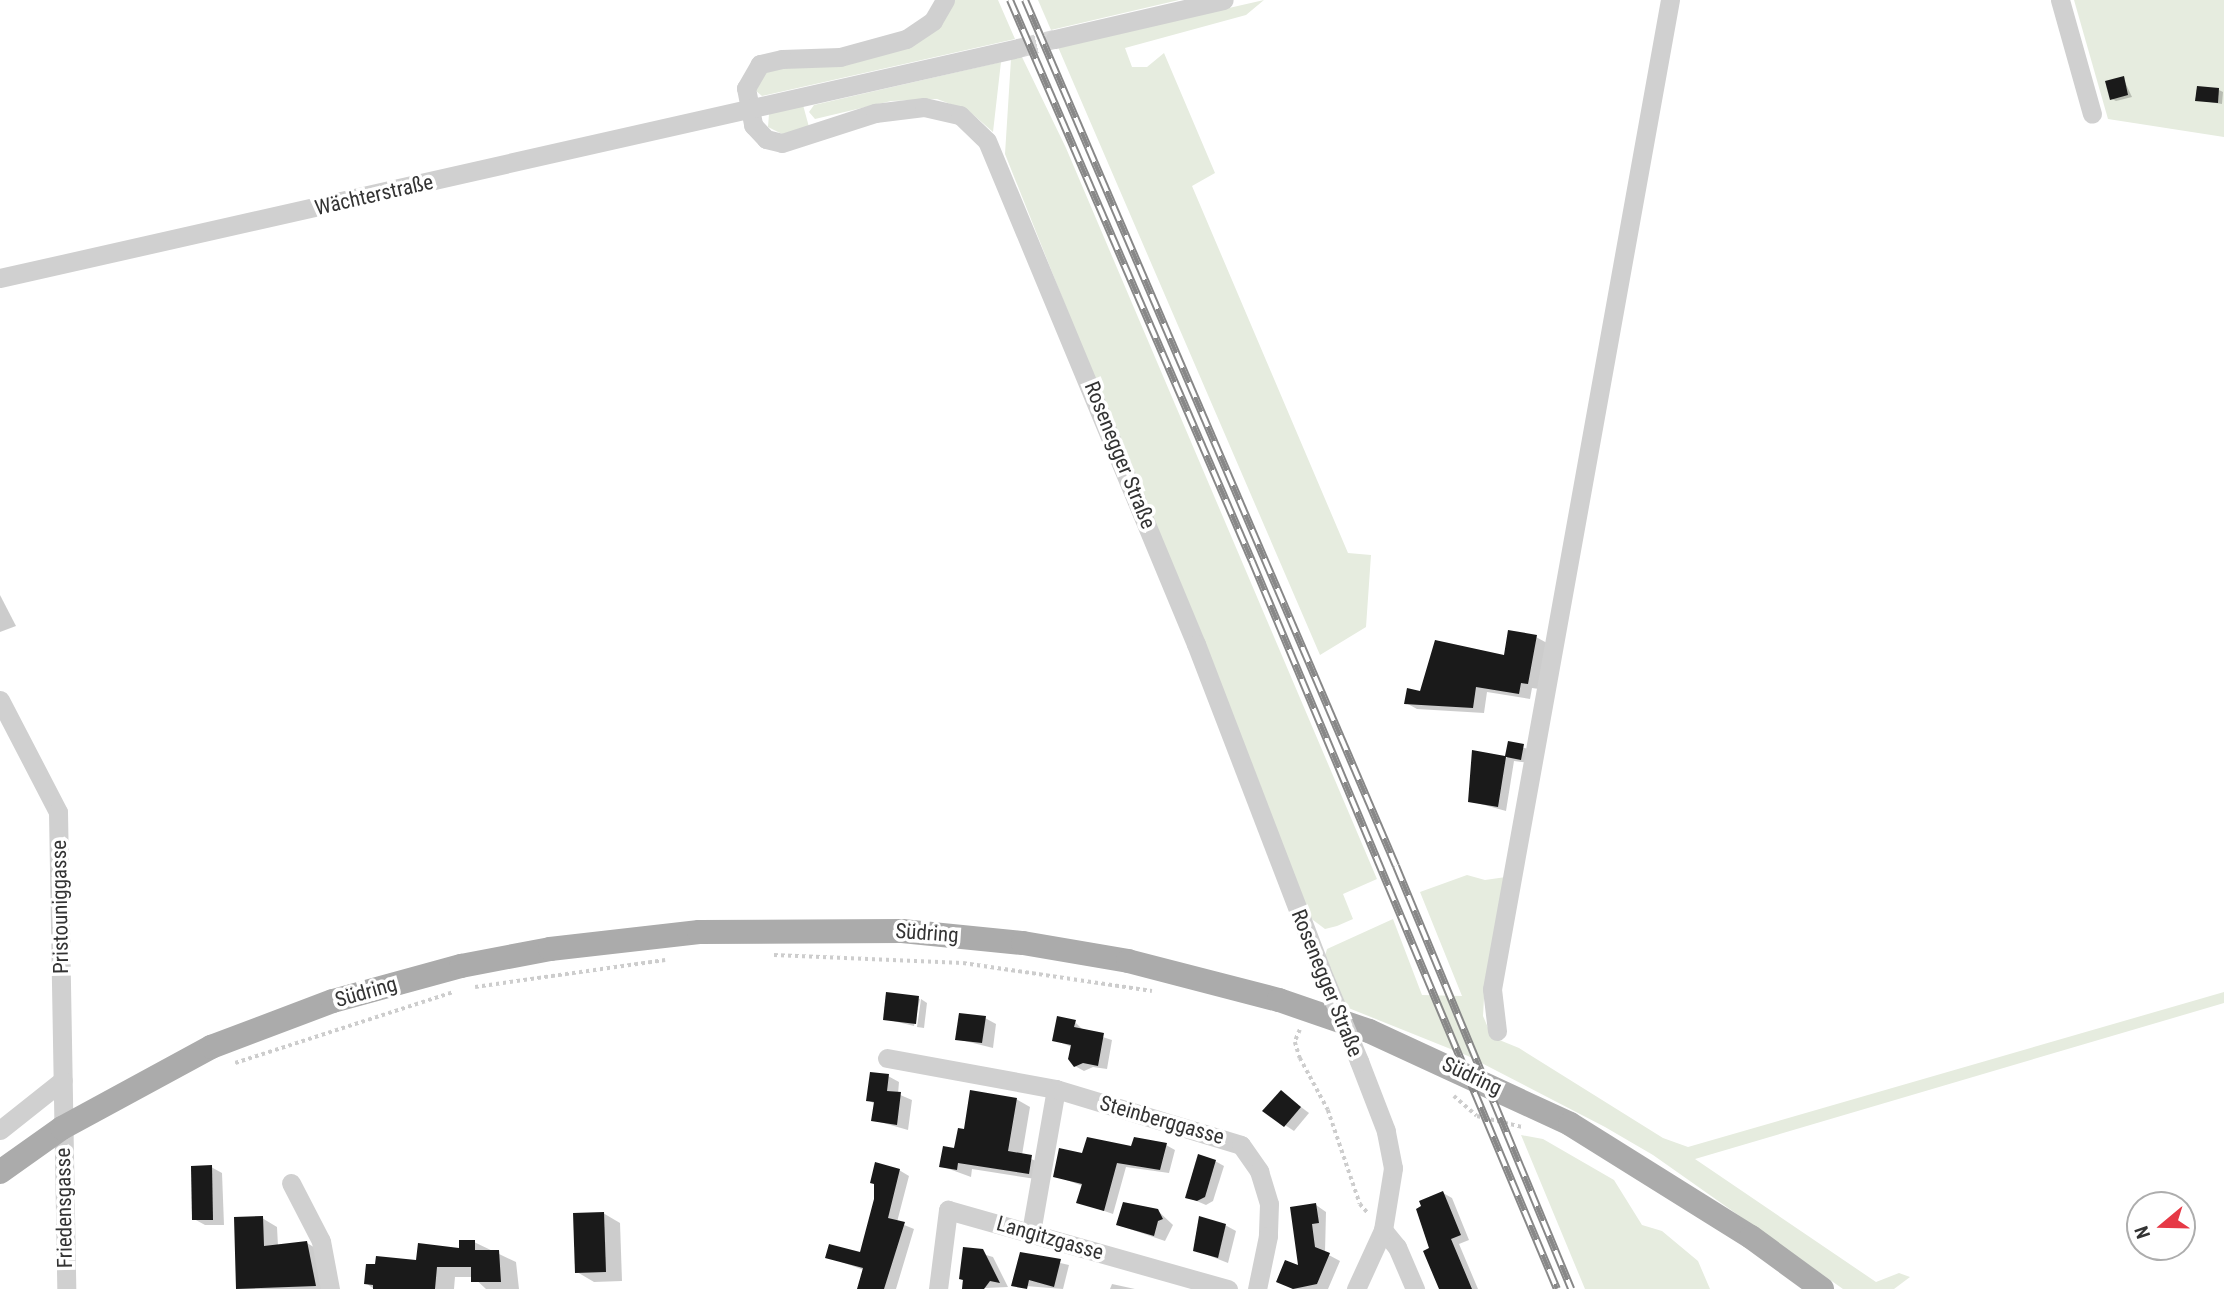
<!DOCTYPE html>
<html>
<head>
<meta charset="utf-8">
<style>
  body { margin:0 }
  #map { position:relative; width:2224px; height:1289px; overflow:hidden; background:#fff; font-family:"Roboto Condensed",sans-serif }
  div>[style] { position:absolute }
  .green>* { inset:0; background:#e6ecdf }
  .shadow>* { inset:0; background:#0003 }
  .building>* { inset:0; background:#1a1a1a }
  .minor-tunnel>* { height:19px; margin-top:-9.5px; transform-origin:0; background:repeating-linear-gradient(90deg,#d6d6d6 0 19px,transparent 0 29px) }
  .path>* { height:3.5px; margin-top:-1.75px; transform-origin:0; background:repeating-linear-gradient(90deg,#cdcdcd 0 3.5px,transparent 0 7px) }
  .minor>* { height:19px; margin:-9.5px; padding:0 9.5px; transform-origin:9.5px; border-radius:9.5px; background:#d0d0d0 }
  .major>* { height:24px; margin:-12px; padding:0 12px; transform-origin:12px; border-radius:12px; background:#ababab }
  .rail>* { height:8px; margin-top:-4px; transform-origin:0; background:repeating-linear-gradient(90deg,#fff 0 16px,#888 0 32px); box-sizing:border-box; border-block:2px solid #888 }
  .minor-bridge>* { height:19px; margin:-9.5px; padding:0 9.5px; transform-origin:9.5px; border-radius:9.5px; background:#d0d0d0 }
  span { translate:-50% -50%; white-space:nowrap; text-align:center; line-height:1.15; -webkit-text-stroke:7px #fff; paint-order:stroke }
  .street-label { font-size:21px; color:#333 }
  .north { position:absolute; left:2126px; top:1191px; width:70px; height:70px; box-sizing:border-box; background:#fff; border:2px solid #adadad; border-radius:50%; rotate:251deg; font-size:19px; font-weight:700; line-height:28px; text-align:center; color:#333 }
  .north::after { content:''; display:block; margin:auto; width:24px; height:32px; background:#e63946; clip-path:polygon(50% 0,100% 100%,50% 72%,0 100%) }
</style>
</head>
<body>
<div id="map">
  <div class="green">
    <div style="clip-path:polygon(953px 0,998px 0,1015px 39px,762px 96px,755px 90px,761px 71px,901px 47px)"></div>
    <div style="clip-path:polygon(1038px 0,1179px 0,1051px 30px)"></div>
    <div style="clip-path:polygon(1264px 0,1246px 15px,1125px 48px,1132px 67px,1147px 67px,1164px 53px,1215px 173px,1192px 186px,1348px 553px,1371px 555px,1366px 627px,1320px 655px,1058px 47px)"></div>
    <div style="clip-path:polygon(2074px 0,2224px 0,2224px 137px,2108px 119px)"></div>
    <div style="clip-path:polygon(1022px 57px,1066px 148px,1377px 879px,1343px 894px,1353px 919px,1337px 926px,1325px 929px,1309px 917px,1005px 154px,1011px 59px)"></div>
    <div style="clip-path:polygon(1001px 62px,993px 132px,969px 111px,937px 99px,891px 101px,815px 119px,809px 112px,814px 105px)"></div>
    <div style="clip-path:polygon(803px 105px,809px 127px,784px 135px,768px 127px,769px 114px)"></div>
    <div style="clip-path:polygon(1467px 875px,1485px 880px,1506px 877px,1484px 998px,1483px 1016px,1492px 1037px,1519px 1048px,1663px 1138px,1688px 1147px,2224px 992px,2224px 1003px,1695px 1159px,1876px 1282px,1899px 1273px,1910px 1277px,1894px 1289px,1843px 1289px,1653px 1155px,1605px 1127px,1468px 1056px,1346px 1007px,1325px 956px,1327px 949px,1393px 919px,1422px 995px,1462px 996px,1420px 892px)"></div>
    <div style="clip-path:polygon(1521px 1135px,1543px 1139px,1614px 1180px,1642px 1225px,1662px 1231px,1698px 1261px,1710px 1289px,1585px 1289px)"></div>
  </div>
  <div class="shadow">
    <div style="clip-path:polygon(2123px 78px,2132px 97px,2116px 101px,2112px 99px)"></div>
    <div style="clip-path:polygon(2219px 90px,2223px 92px,2222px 104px,2197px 100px)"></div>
    <div style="clip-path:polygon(0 595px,16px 626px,0 632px)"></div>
    <div style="clip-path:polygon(1536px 637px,1547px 643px,1539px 689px,1532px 688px,1530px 699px,1487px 692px,1484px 713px,1417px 709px,1406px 703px,1505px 657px)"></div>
    <div style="clip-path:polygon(1509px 743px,1531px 750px,1529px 763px,1514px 761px,1506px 811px,1470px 801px,1474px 752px,1507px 758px)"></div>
    <div style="clip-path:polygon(888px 994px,920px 999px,914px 1026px,885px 1019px)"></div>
    <div style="clip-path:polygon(921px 999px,927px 1003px,924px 1028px,917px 1027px)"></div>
    <div style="clip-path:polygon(985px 1018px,996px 1024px,993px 1048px,957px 1039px)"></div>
    <div style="clip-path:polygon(1075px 1022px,1084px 1031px,1112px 1040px,1107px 1069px,1093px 1067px,1084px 1071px,1075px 1066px,1072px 1047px,1054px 1040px)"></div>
    <div style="clip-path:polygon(888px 1076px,899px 1082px,898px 1094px,912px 1100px,908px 1130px,873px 1120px,875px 1104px,868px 1100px)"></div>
    <div style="clip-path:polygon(1281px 1092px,1309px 1113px,1294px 1131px,1285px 1125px)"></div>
    <div style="clip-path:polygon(1016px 1099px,1030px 1107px,1022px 1155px,1045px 1165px,1042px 1180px,972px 1169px,971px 1177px,941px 1166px,965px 1131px)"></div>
    <div style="clip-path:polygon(1166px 1145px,1175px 1150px,1169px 1173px,1126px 1167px,1113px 1214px,1078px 1202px,1083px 1186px,1055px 1176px,1084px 1155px)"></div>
    <div style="clip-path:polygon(1215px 1161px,1224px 1166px,1213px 1201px,1206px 1205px,1187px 1197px)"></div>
    <div style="clip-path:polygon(211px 1167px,222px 1173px,224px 1225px,205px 1225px,194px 1219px)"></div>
    <div style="clip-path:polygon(899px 1170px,909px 1176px,897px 1222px,914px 1229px,896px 1289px,859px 1289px,864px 1270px,827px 1257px,861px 1254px)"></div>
    <div style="clip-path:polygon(1443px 1193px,1452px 1198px,1469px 1240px,1459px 1244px,1478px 1289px,1441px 1289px,1431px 1249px)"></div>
    <div style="clip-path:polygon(1316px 1205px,1326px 1212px,1325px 1253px,1340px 1261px,1328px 1289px,1293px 1289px,1289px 1287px,1300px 1268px)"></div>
    <div style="clip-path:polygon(1157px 1210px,1173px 1225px,1165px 1241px,1118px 1225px)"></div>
    <div style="clip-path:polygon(603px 1213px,620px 1223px,622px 1281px,594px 1282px,577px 1272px)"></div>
    <div style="clip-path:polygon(262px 1218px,277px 1227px,278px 1246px,307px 1243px,322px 1252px,329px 1289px,238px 1289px,236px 1219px)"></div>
    <div style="clip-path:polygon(1225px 1225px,1236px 1231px,1228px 1263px,1195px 1250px)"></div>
    <div style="clip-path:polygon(474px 1242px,516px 1262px,519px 1289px,486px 1289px,473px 1277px,455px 1277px,454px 1289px,374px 1289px,366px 1283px)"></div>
    <div style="clip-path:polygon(965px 1249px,993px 1257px,1008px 1287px,962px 1289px)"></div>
    <div style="clip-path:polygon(1021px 1254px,1069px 1265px,1063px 1289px,1013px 1285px)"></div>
    <div style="clip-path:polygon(1112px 1284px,1135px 1289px,1110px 1289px)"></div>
  </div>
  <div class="building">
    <div style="clip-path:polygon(2124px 76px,2128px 95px,2110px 100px,2105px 81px)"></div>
    <div style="clip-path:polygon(2197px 86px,2219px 88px,2218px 103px,2195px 101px)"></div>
    <div style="clip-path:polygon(1508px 630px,1537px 635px,1528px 684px,1521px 683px,1519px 694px,1476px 687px,1473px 708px,1404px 704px,1407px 688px,1420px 691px,1435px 640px,1504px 655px)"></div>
    <div style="clip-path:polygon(1508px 741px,1524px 744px,1521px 760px,1506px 757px,1498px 807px,1468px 802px,1472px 750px,1505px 756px)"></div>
    <div style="clip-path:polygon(886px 992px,919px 996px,916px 1024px,883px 1020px)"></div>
    <div style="clip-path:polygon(959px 1013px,986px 1016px,982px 1043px,955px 1040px)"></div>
    <div style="clip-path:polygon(1057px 1016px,1076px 1020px,1074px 1027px,1104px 1033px,1098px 1066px,1083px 1063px,1074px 1067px,1068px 1059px,1071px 1045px,1052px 1041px)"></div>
    <div style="clip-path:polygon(870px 1072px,889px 1074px,887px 1091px,901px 1092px,897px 1125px,871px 1121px,874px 1102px,866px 1101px)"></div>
    <div style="clip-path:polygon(970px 1090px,1017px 1098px,1008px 1151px,1032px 1155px,1029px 1174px,958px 1163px,957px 1170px,939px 1167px,943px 1146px,954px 1148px,958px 1128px,964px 1129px)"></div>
    <div style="clip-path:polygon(1281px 1090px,1301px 1107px,1284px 1127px,1262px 1111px)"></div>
    <div style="clip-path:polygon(1087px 1137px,1131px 1146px,1134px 1137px,1167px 1143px,1160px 1170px,1117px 1163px,1104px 1211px,1076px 1203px,1082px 1184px,1053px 1177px,1059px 1148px,1082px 1153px)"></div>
    <div style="clip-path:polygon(1198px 1154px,1216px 1160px,1205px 1197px,1197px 1201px,1185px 1198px)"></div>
    <div style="clip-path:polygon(875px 1162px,900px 1169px,888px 1218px,905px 1222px,884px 1289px,857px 1289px,863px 1268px,825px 1258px,829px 1244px,860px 1252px,874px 1199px,874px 1184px,870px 1183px)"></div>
    <div style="clip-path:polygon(212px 1165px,213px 1220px,192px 1220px,191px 1166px)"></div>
    <div style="clip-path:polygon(1443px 1191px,1461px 1235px,1451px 1239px,1472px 1289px,1439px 1289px,1423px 1251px,1429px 1248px,1416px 1209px,1421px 1206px,1419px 1201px)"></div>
    <div style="clip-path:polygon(1123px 1202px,1158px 1209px,1163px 1219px,1158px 1221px,1154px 1236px,1116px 1225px)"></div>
    <div style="clip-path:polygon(1316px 1203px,1319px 1223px,1312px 1224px,1315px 1247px,1330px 1253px,1317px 1284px,1293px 1289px,1276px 1282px,1285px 1260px,1298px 1265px,1290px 1207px)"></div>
    <div style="clip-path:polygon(604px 1212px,606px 1272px,575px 1273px,573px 1213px)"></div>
    <div style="clip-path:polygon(263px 1216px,264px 1246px,307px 1241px,316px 1286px,236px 1289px,234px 1217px)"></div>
    <div style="clip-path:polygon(1199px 1216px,1226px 1224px,1218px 1258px,1193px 1251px)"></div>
    <div style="clip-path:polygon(459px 1240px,475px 1240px,475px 1250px,499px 1250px,501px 1282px,471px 1282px,471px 1267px,437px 1267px,435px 1289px,373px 1289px,373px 1285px,364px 1284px,366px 1264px,375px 1264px,376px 1256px,416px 1260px,418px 1243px,459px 1248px)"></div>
    <div style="clip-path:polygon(963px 1247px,983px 1249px,1000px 1283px,990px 1281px,984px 1289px,962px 1289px,963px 1280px,959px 1279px)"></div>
    <div style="clip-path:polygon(1020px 1252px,1061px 1259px,1054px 1287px,1029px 1280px,1027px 1289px,1011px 1286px)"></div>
  </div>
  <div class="minor-tunnel">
    <div style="left:1018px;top:48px;width:38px;rotate:-14deg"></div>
  </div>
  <div class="path">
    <div style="left:774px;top:955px;width:189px;rotate:2.4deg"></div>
    <div style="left:963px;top:963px;width:191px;rotate:8.4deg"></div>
    <div style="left:475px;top:987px;width:192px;rotate:-8.1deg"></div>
    <div style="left:1300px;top:1030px;width:13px;rotate:113deg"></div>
    <div style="left:1295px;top:1042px;width:17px;rotate:73deg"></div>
    <div style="left:1300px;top:1058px;width:59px;rotate:61.7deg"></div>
    <div style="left:1328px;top:1110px;width:99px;rotate:71.2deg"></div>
    <div style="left:1360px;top:1204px;width:11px;rotate:49deg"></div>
    <div style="left:235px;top:1063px;width:230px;rotate:-18deg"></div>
    <div style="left:1454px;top:1096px;width:30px;rotate:41deg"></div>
    <div style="left:1477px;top:1116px;width:46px;rotate:13.7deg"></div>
  </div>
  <div class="minor">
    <div style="left:945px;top:0;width:24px;rotate:120deg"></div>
    <div style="left:933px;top:21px;width:32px;rotate:146deg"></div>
    <div style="left:906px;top:39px;width:68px;rotate:164.7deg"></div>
    <div style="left:840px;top:57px;width:58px;rotate:178deg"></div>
    <div style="left:782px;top:59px;width:23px;rotate:167deg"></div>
    <div style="left:760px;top:64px;width:28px;rotate:120deg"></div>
    <div style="left:746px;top:88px;width:38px;rotate:79deg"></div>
    <div style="left:753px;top:125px;width:19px;rotate:47deg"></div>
    <div style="left:766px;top:139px;width:16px;rotate:14deg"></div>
    <div style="left:782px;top:143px;width:98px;rotate:-17.9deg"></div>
    <div style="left:875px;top:113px;width:49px;rotate:-7deg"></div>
    <div style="left:924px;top:107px;width:37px;rotate:13deg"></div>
    <div style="left:960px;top:115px;width:37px;rotate:44deg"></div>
    <div style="left:987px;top:141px;width:545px;rotate:67.44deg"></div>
    <div style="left:1196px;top:644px;width:349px;rotate:69deg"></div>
    <div style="left:2060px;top:0;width:118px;rotate:74.3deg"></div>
    <div style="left:1055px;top:39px;width:173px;rotate:-13deg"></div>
    <div style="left:0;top:278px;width:1044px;rotate:-12.73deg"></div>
    <div style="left:0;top:700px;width:126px;rotate:62.6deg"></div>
    <div style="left:58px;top:812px;width:477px;rotate:89deg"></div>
    <div style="left:1497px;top:1031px;width:42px;rotate:-96.8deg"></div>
    <div style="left:1492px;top:989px;width:1005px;rotate:-79.8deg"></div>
    <div style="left:887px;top:1058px;width:172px;rotate:10.4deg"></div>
    <div style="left:0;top:1130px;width:80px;rotate:-38.4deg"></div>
    <div style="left:291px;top:1183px;width:65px;rotate:62.7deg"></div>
    <div style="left:321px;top:1241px;width:49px;rotate:79.4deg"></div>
    <div style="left:1383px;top:1230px;width:22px;rotate:51deg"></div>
    <div style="left:1397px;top:1247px;width:46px;rotate:66.8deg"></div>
    <div style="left:1031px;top:1232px;width:145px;rotate:-80.1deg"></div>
    <div style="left:1056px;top:1089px;width:193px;rotate:16.8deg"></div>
    <div style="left:1241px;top:1145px;width:32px;rotate:55deg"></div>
    <div style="left:1259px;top:1171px;width:34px;rotate:73deg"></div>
    <div style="left:1269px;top:1204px;width:32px;rotate:92deg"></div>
    <div style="left:1268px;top:1236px;width:54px;rotate:101.7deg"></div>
    <div style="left:938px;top:1289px;width:80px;rotate:-82.8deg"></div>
    <div style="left:948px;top:1210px;width:291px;rotate:15.8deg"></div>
    <div style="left:1356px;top:1289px;width:65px;rotate:-65.4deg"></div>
    <div style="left:1383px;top:1230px;width:63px;rotate:-80.8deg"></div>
    <div style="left:1393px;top:1168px;width:38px;rotate:-101deg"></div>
    <div style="left:1386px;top:1131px;width:75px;rotate:-111.1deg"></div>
  </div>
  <div class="major">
    <div style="left:0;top:1172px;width:76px;rotate:-35.4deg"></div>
    <div style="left:62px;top:1128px;width:170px;rotate:-28.5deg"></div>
    <div style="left:211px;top:1047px;width:130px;rotate:-20.7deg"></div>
    <div style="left:333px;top:1001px;width:133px;rotate:-15.3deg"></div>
    <div style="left:461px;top:966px;width:91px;rotate:-10.8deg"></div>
    <div style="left:550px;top:949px;width:150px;rotate:-6.5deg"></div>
    <div style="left:699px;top:932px;width:203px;rotate:-0.3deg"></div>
    <div style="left:902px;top:931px;width:122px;rotate:5.7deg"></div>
    <div style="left:1023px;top:943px;width:107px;rotate:9.7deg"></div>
    <div style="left:1128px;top:961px;width:156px;rotate:14.5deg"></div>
    <div style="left:1279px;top:1000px;width:95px;rotate:19deg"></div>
    <div style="left:1369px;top:1031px;width:221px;rotate:24.8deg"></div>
    <div style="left:1570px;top:1124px;width:213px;rotate:32deg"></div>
    <div style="left:1751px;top:1237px;width:88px;rotate:36.2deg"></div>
  </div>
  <div class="rail">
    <div style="left:1010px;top:0;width:611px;rotate:66.67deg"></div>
    <div style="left:1252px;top:561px;width:789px;rotate:67.27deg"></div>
    <div style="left:1025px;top:0;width:942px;rotate:66.81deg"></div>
    <div style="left:1396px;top:866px;width:458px;rotate:67.5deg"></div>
  </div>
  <div class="minor-bridge">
    <div style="left:1321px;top:970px;width:99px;rotate:67.3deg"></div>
  </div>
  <div class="street-label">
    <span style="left:374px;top:195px;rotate:-13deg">Wächterstraße</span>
    <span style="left:1120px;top:455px;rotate:68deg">Rosenegger Straße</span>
    <span style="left:60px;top:907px;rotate:-91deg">Pristouniggasse</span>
    <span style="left:927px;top:933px;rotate:4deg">Südring</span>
    <span style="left:1327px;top:983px;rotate:68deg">Rosenegger Straße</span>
    <span style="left:366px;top:992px;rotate:-16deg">Südring</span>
    <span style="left:1472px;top:1076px;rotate:25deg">Südring</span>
    <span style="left:1162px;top:1120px;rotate:16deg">Steinberggasse</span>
    <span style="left:64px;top:1208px;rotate:-91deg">Friedensgasse</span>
    <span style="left:1050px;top:1238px;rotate:16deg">Langitzgasse</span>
  </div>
  <div class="north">N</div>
</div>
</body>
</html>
